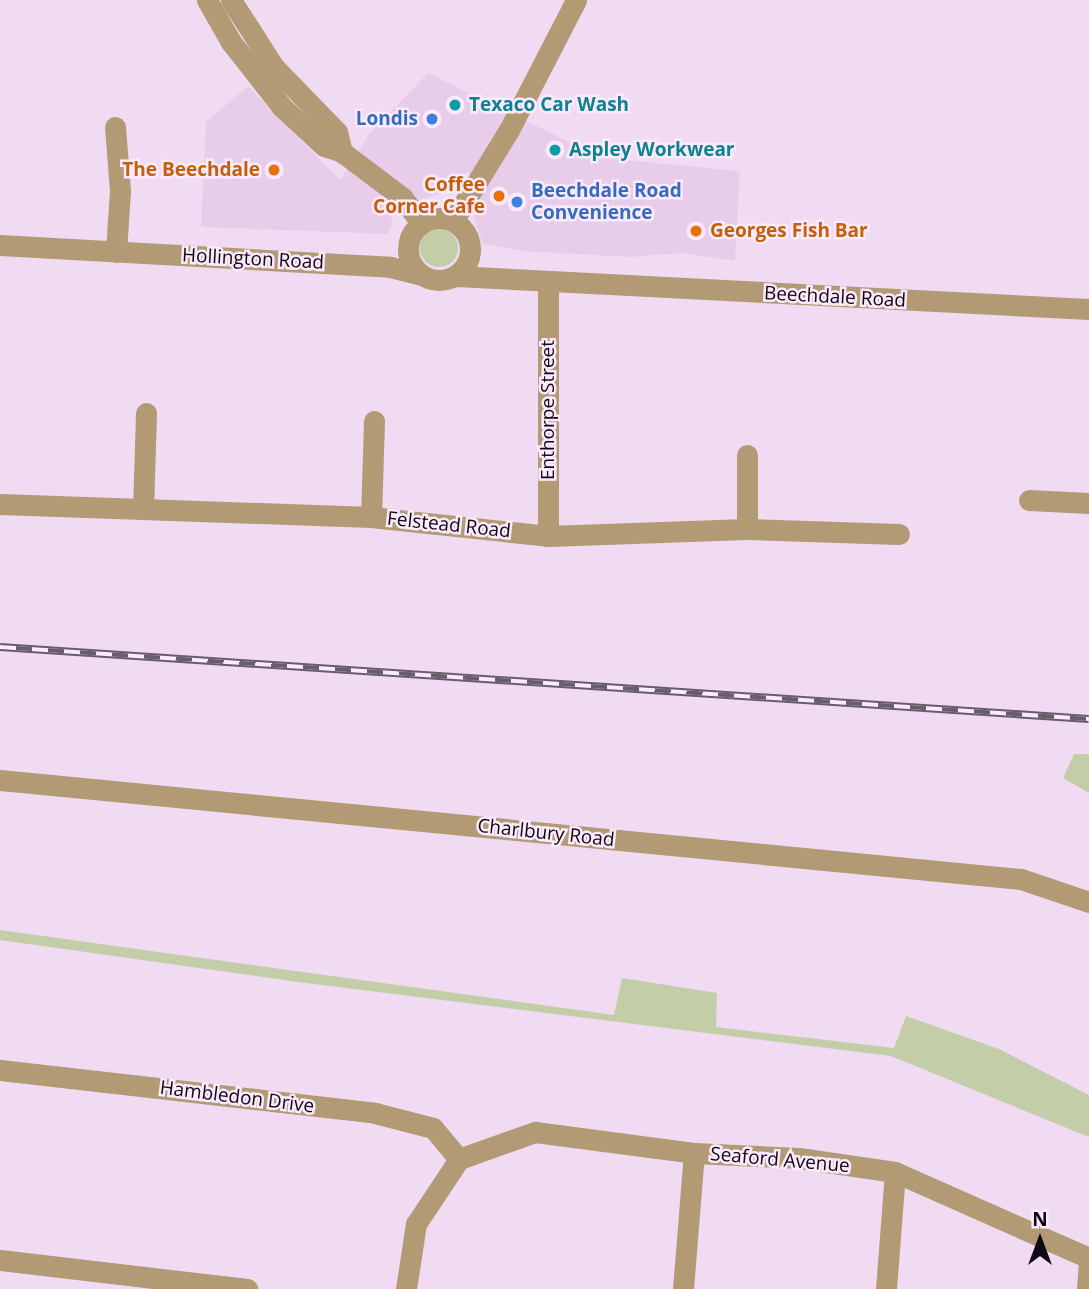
<!DOCTYPE html>
<html>
<head>
<meta charset="utf-8">
<style>
  body { margin:0 }
  #map { position:relative; width:1089px; height:1289px; overflow:hidden; background:#f0dbf3; font-family:"Open Sans",sans-serif }
  div>[style] { position:absolute }
  .built>* { inset:0; background:#e8cdeb }
  .green>* { inset:0; background:#c3cea8 }
  .round { border-radius:50% }
  .minor>* { height:21px; margin:-10.5px; padding:0 10.5px; transform-origin:10.5px; border-radius:10.5px; background:#b29a75 }
  .minor>.ring { margin:-10.5px; padding:0; box-sizing:content-box; background:none; border:21px solid #b29a75; border-radius:50% }
  .rail>* { height:8px; margin-top:-4px; transform-origin:0; background:repeating-linear-gradient(90deg,#fbeafd 0 16px,#695c6b 0 32px); box-sizing:border-box; border-block:2px solid #695c6b }
  .dots>* { width:19px; height:19px; translate:-50% -50%; box-sizing:border-box; border:4px solid #fbeafd; border-radius:50% }
  span { translate:-50% -50%; white-space:nowrap; text-align:center; line-height:1.15; -webkit-text-stroke:5px #fbeafd; paint-order:stroke }
  .culture-label { font-size:19px; color:#0d838f; font-weight:700 }
  .left { translate:0 -50%; text-align:left }
  .shop-label { font-size:19px; color:#366cbe; font-weight:700 }
  .right { translate:-100% -50%; text-align:right }
  .food-label { font-size:19px; color:#c56008; font-weight:700 }
  .street-label { font-size:19px; color:#100911 }
  .north { position:absolute; left:1005px; top:1205px; width:70px; height:70px; -webkit-text-stroke:5px #fbeafd; paint-order:stroke; rotate:0deg; font-size:19px; font-weight:700; line-height:28px; text-align:center; color:#100911 }
  .north::after { content:''; display:block; margin:auto; width:24px; height:32px; background:#100911; clip-path:polygon(50% 0,100% 100%,50% 72%,0 100%) }
</style>
</head>
<body>
<div id="map">
  <div class="built">
    <div style="clip-path:polygon(428px 73px,602px 158px,740px 171px,735px 261px,681px 253px,631px 257px,523px 251px,483px 244px,470px 207px,485px 177px,467px 172px,458px 186px,388px 213px,393px 221px,388px 234px,201px 227px,206px 122px,248px 86px,340px 180px,369px 134px)"></div>
  </div>
  <div class="green">
    <div class="round" style="left:420px;top:229px;width:38px;height:38px"></div>
    <div style="clip-path:polygon(1074px 754px,1089px 754px,1089px 793px,1063px 778px)"></div>
    <div style="clip-path:polygon(0 930px,614px 1015px,622px 978px,717px 993px,716px 1027px,894px 1048px,906px 1016px,999px 1049px,1089px 1095px,1089px 1137px,891px 1056px,298px 982px,0 940px)"></div>
  </div>
  <div class="minor">
    <div style="left:207px;top:0;width:48px;rotate:60.3deg"></div>
    <div style="left:231px;top:42px;width:83px;rotate:51.9deg"></div>
    <div style="left:282px;top:107px;width:57px;rotate:42.9deg"></div>
    <div style="left:324px;top:146px;width:19px;rotate:18deg"></div>
    <div style="left:342px;top:152px;width:75px;rotate:36.9deg"></div>
    <div style="left:402px;top:197px;width:32px;rotate:54deg"></div>
    <div style="left:231px;top:0;width:80px;rotate:57.3deg"></div>
    <div style="left:274px;top:67px;width:91px;rotate:45.9deg"></div>
    <div style="left:337px;top:132px;width:21px;rotate:76deg"></div>
    <div style="left:115px;top:127px;width:64px;rotate:85.5deg"></div>
    <div style="left:120px;top:191px;width:61px;rotate:93.8deg"></div>
    <div class="ring" style="left:408px;top:218px;width:41px;height:41px"></div>
    <div style="left:453px;top:221px;width:107px;rotate:-58.4deg"></div>
    <div style="left:509px;top:130px;width:146px;rotate:-62.7deg"></div>
    <div style="left:0;top:245px;width:391px;rotate:3.2deg"></div>
    <div style="left:390px;top:267px;width:30px;rotate:14deg"></div>
    <div style="left:455px;top:276px;width:635px;rotate:2.98deg"></div>
    <div style="left:548px;top:283px;width:253px;rotate:90deg"></div>
    <div style="left:1029px;top:500px;width:60px;rotate:2.9deg"></div>
    <div style="left:0;top:504px;width:371px;rotate:2deg"></div>
    <div style="left:371px;top:517px;width:178px;rotate:6.1deg"></div>
    <div style="left:548px;top:536px;width:199px;rotate:-2deg"></div>
    <div style="left:747px;top:529px;width:152px;rotate:1.9deg"></div>
    <div style="left:143px;top:509px;width:96px;rotate:-88.2deg"></div>
    <div style="left:371px;top:517px;width:96px;rotate:-88.2deg"></div>
    <div style="left:747px;top:529px;width:74px;rotate:-90deg"></div>
    <div style="left:0;top:780px;width:1026px;rotate:5.54deg"></div>
    <div style="left:1021px;top:879px;width:72px;rotate:18.7deg"></div>
    <div style="left:0;top:1070px;width:377px;rotate:6.5deg"></div>
    <div style="left:375px;top:1113px;width:60px;rotate:14.5deg"></div>
    <div style="left:433px;top:1128px;width:40px;rotate:50deg"></div>
    <div style="left:459px;top:1159px;width:81px;rotate:-19.6deg"></div>
    <div style="left:535px;top:1132px;width:160px;rotate:7.5deg"></div>
    <div style="left:694px;top:1153px;width:105px;rotate:2.7deg"></div>
    <div style="left:799px;top:1158px;width:97px;rotate:8.3deg"></div>
    <div style="left:895px;top:1172px;width:212px;rotate:23.9deg"></div>
    <div style="left:0;top:1260px;width:249px;rotate:6.7deg"></div>
    <div style="left:406px;top:1289px;width:66px;rotate:-81.3deg"></div>
    <div style="left:416px;top:1224px;width:78px;rotate:-56.5deg"></div>
    <div style="left:683px;top:1289px;width:136px;rotate:-85.4deg"></div>
    <div style="left:886px;top:1289px;width:117px;rotate:-85.6deg"></div>
    <div style="left:1087px;top:1289px;width:26px;rotate:-86deg"></div>
  </div>
  <div class="rail">
    <div style="left:0;top:647px;width:1091px;rotate:3.78deg"></div>
  </div>
  <div class="dots">
    <div style="left:455px;top:105px;background:#0f9aa8"></div>
    <div style="left:432px;top:119px;background:#3f7fe0"></div>
    <div style="left:555px;top:150px;background:#0f9aa8"></div>
    <div style="left:274px;top:170px;background:#e8710a"></div>
    <div style="left:499px;top:196px;background:#e8710a"></div>
    <div style="left:517px;top:202px;background:#3f7fe0"></div>
    <div style="left:696px;top:231px;background:#e8710a"></div>
  </div>
  <div class="culture-label">
    <span class="left" style="left:469px;top:105px">Texaco Car Wash</span>
    <span class="left" style="left:569px;top:150px">Aspley Workwear</span>
  </div>
  <div class="shop-label">
    <span class="right" style="left:418px;top:119px">Londis</span>
    <span class="left" style="left:531px;top:202px">Beechdale Road<br>Convenience</span>
  </div>
  <div class="food-label">
    <span class="right" style="left:260px;top:170px">The Beechdale</span>
    <span class="right" style="left:485px;top:196px">Coffee<br>Corner Cafe</span>
    <span class="left" style="left:710px;top:231px">Georges Fish Bar</span>
  </div>
  <div class="street-label">
    <span style="left:253px;top:259px;rotate:3deg">Hollington Road</span>
    <span style="left:835px;top:297px;rotate:3deg">Beechdale Road</span>
    <span style="left:548px;top:410px;rotate:-90deg">Enthorpe Street</span>
    <span style="left:449px;top:525px;rotate:6deg">Felstead Road</span>
    <span style="left:546px;top:833px;rotate:6deg">Charlbury Road</span>
    <span style="left:237px;top:1097px;rotate:7deg">Hambledon Drive</span>
    <span style="left:780px;top:1160px;rotate:5deg">Seaford Avenue</span>
  </div>
  <div class="north">N</div>
</div>
</body>
</html>
